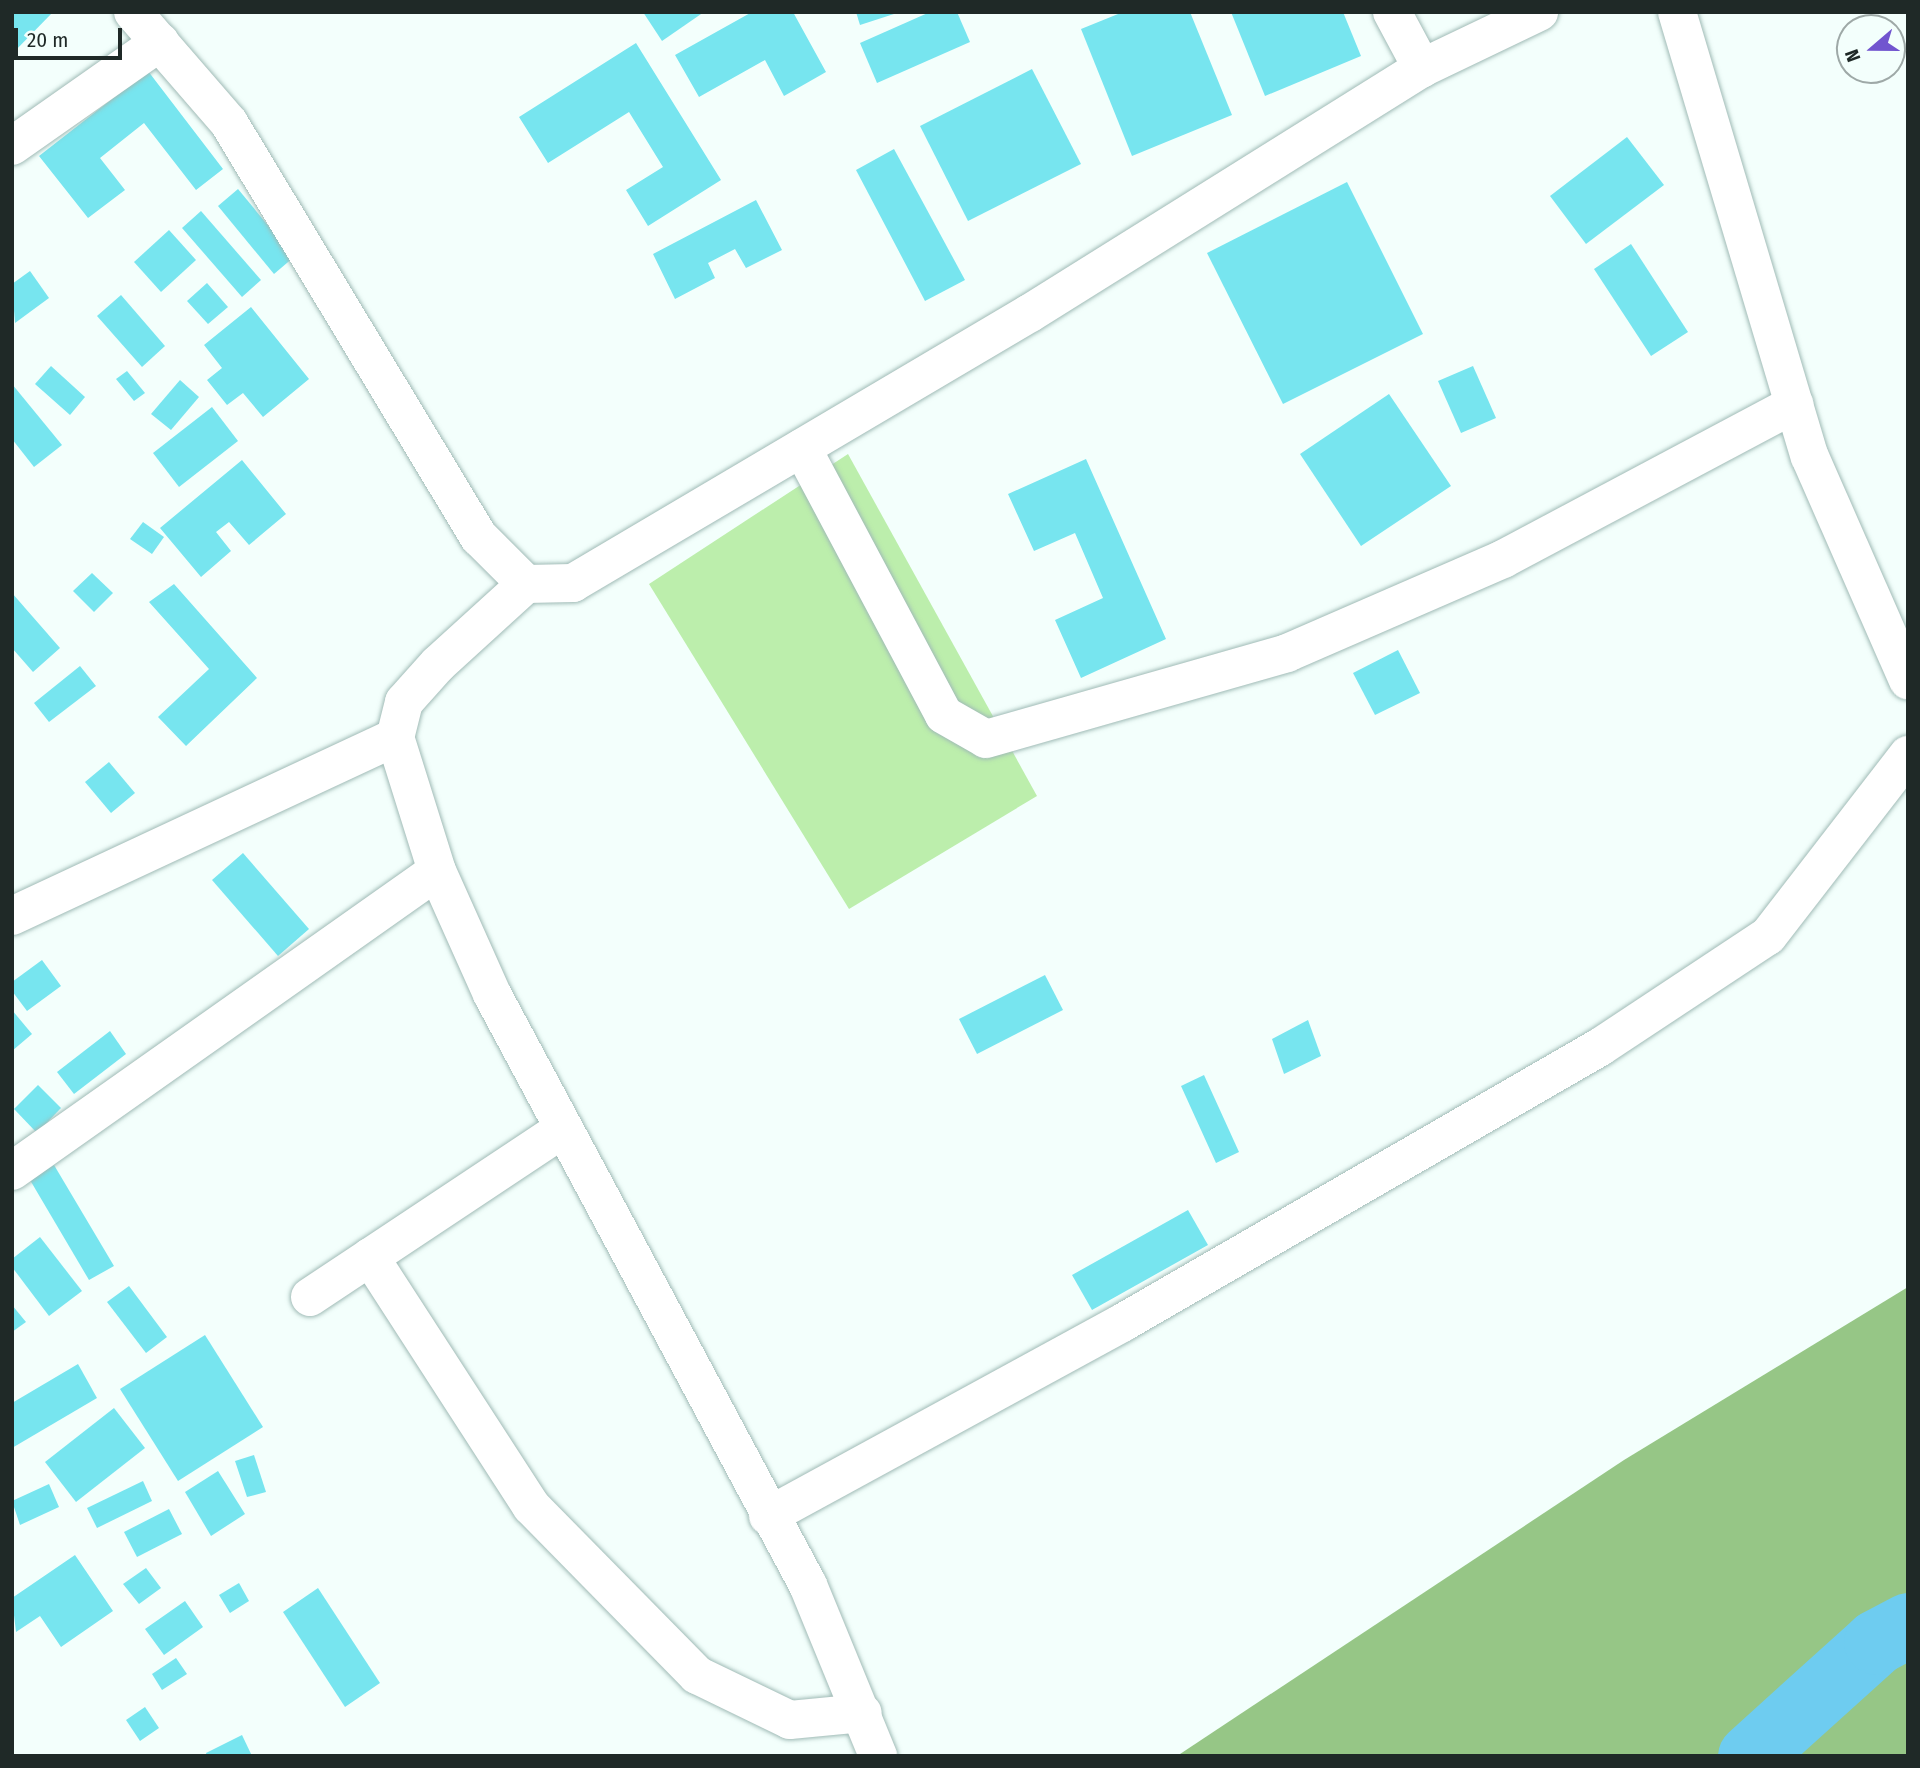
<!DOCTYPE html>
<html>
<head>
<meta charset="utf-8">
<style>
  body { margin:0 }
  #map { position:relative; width:1920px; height:1768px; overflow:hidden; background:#f3fffc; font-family:"Fira Sans Condensed",sans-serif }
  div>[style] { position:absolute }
  .green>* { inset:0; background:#bceeac }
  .forest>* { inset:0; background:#96c686 }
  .river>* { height:65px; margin:-32.5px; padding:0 32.5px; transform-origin:32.5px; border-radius:32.5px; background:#6eccf0 }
  .building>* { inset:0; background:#77e5ef }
  .roads { filter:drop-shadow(0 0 2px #a0bbb6) drop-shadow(0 0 2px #a0bbb6) }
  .minor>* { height:38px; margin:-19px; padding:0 19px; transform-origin:19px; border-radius:19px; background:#fff }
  span { translate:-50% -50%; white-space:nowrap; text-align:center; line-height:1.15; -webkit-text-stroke:6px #f3fffc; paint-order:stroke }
  .frame { position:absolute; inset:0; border:14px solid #1f2927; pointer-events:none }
  .north { position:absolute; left:1836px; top:14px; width:70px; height:70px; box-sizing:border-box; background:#f3fffc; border:2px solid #9ea9a7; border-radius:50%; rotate:250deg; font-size:19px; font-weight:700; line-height:28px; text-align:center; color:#1f2927 }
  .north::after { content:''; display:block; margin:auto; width:24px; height:32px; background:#7155cf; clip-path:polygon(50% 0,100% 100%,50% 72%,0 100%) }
  .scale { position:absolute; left:14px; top:28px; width:108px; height:32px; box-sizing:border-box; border:4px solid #1f2927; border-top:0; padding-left:9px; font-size:21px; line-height:24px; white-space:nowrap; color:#1f2927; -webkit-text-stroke:5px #f3fffc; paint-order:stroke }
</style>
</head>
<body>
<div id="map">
  <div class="green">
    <div style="clip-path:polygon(848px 454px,1037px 796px,849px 909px,649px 584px)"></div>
  </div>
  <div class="forest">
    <div style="clip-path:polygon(1908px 1287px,1908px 1756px,1177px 1756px,1624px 1460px)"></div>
  </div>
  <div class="river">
    <div style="left:1750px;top:1756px;width:170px;rotate:-42.1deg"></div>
    <div style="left:1876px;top:1642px;width:36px;rotate:-28deg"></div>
  </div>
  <div class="building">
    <div style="clip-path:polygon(12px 12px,53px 12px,12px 54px)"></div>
    <div style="clip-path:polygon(643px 12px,704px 12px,662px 41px)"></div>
    <div style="clip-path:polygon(752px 12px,793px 12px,826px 72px,784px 96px,765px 60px,699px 97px,675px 55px)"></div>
    <div style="clip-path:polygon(856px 12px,897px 12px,897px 13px,860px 25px)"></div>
    <div style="clip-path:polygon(930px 12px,957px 12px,970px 42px,877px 83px,860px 43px)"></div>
    <div style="clip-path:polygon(1123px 12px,1190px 12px,1232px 115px,1132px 156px,1081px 29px)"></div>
    <div style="clip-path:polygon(1231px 12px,1343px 12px,1361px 56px,1265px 96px)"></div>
    <div style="clip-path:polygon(636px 43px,721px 180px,648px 226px,626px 190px,663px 167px,629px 112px,548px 163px,519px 117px)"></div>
    <div style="clip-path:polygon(1032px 69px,1081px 164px,968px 221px,920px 126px)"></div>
    <div style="clip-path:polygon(148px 71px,223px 169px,196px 190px,144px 123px,100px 158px,125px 190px,88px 218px,39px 156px)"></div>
    <div style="clip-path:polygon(1627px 137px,1664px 185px,1586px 244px,1550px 196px)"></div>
    <div style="clip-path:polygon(894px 149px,965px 280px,925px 301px,856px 170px)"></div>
    <div style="clip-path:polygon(1347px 182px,1423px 334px,1283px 404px,1207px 253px)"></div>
    <div style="clip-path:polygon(238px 189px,294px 257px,274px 274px,218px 206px)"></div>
    <div style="clip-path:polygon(756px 200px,782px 250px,746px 268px,735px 249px,708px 263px,715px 278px,675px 299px,653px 254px)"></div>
    <div style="clip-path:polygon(201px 211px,261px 280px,242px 297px,182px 228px)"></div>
    <div style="clip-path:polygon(169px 230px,196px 260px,161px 292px,134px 262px)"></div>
    <div style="clip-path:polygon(1631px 244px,1688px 332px,1651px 356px,1594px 269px)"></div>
    <div style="clip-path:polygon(30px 271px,49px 298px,15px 323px,12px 284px)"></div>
    <div style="clip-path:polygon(207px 283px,228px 307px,208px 324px,187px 301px)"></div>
    <div style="clip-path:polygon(121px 295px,165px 346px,142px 367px,97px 316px)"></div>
    <div style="clip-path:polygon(251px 307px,309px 379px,263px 417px,243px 393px,227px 405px,207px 380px,222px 368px,204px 345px)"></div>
    <div style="clip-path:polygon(51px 366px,85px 397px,70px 415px,35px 384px)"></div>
    <div style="clip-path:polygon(1473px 366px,1496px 418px,1461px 433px,1438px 381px)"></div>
    <div style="clip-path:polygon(127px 371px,145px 393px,134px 401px,116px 379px)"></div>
    <div style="clip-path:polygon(180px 380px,199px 397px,171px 430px,151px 414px)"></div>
    <div style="clip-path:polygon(12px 384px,62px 445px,34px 467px,12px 439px)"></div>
    <div style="clip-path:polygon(1389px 394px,1451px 486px,1361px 546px,1300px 454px)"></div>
    <div style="clip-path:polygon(212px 407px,238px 441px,179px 487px,153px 453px)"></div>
    <div style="clip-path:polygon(1086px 459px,1166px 639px,1081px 678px,1055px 620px,1103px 598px,1075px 533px,1034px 551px,1008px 494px)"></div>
    <div style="clip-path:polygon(242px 460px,286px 514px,249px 545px,229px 522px,216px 532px,231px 551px,201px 577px,160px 528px)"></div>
    <div style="clip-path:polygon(143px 522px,164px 537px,152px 554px,130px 539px)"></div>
    <div style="clip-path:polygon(92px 573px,113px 593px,94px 612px,73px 591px)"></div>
    <div style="clip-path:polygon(174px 584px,257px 678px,186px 746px,158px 717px,209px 669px,149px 602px)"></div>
    <div style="clip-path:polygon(12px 593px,60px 648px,33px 672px,12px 648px)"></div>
    <div style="clip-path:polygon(1398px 650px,1420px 693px,1375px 715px,1353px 673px)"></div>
    <div style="clip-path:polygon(80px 666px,96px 686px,49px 722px,34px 703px)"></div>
    <div style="clip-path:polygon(109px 762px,135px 793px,111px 813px,85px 782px)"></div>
    <div style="clip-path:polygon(243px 853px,309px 929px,278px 956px,212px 880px)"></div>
    <div style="clip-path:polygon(42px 960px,61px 986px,27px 1011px,12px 991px,12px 982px)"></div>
    <div style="clip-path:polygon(1045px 975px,1063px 1010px,977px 1054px,959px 1019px)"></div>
    <div style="clip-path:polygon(12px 1010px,32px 1034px,12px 1051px)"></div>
    <div style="clip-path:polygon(1308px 1020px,1321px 1056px,1284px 1074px,1272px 1039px)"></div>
    <div style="clip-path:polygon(110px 1031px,126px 1054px,74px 1094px,57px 1072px)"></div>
    <div style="clip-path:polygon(1204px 1075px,1239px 1152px,1216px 1163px,1181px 1086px)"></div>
    <div style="clip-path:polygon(38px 1085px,61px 1108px,37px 1133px,14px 1109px)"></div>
    <div style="clip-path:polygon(54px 1165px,114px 1266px,89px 1280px,30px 1180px)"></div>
    <div style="clip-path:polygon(1188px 1210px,1208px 1245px,1092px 1310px,1072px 1275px)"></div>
    <div style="clip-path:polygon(40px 1237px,82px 1291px,49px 1316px,12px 1267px,12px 1259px)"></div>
    <div style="clip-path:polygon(129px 1286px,167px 1337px,146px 1353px,107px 1302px)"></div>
    <div style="clip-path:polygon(12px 1305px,26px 1322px,12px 1332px)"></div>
    <div style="clip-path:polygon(205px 1335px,263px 1427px,178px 1481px,120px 1389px)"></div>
    <div style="clip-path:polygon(78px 1364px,97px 1398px,12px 1448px,12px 1403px)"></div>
    <div style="clip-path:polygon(114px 1408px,145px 1448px,76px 1502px,45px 1462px)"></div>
    <div style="clip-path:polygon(254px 1455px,266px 1492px,247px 1497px,235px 1461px)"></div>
    <div style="clip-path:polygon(218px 1471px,245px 1514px,211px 1536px,185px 1492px)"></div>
    <div style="clip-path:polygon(143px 1481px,152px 1501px,97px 1528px,87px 1508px)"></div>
    <div style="clip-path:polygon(49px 1484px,59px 1507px,20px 1525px,12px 1501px)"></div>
    <div style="clip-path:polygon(169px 1509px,182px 1534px,137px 1557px,124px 1532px)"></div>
    <div style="clip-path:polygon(75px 1555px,113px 1611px,61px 1647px,40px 1616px,16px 1632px,12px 1598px)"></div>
    <div style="clip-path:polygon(146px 1568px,161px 1588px,139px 1604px,123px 1584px)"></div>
    <div style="clip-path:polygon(239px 1583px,249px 1601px,230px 1613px,219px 1595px)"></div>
    <div style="clip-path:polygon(318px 1588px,380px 1683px,345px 1707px,283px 1612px)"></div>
    <div style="clip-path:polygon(185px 1601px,203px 1627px,164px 1655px,145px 1629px)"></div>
    <div style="clip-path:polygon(176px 1658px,187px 1674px,162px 1690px,152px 1674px)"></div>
    <div style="clip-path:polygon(145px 1707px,159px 1728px,140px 1741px,126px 1720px)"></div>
    <div style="clip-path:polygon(242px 1735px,252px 1756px,207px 1756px,206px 1753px)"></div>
  </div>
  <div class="roads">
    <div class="minor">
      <div style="left:133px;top:12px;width:147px;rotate:49.1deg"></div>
      <div style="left:229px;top:123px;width:484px;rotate:58.9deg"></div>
      <div style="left:479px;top:537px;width:66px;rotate:45deg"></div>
      <div style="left:526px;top:584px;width:47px;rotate:-1.2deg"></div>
      <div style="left:573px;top:583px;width:531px;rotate:-30.58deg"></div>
      <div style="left:1030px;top:313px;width:462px;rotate:-32deg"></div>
      <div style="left:1422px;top:68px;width:130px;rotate:-25.6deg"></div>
      <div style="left:1392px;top:12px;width:64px;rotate:61.8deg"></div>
      <div style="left:1677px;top:12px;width:464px;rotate:73.4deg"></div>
      <div style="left:1810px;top:457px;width:244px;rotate:66.3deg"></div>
      <div style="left:12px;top:146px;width:181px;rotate:-35.1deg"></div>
      <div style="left:802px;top:448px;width:302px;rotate:62deg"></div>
      <div style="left:944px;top:715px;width:48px;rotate:29.7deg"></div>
      <div style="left:986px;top:739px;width:313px;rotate:-15.9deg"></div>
      <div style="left:1287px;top:653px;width:236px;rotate:-23.5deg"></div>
      <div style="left:1503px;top:559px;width:330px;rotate:-28deg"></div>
      <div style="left:526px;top:584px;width:119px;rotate:137.7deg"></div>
      <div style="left:438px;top:664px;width:51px;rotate:131.8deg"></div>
      <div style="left:404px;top:702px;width:36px;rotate:104deg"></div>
      <div style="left:395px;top:737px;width:140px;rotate:72.6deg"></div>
      <div style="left:437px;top:871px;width:135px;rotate:65.9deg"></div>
      <div style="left:492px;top:994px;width:670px;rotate:61.87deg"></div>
      <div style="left:808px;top:1585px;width:185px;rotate:67.7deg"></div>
      <div style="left:12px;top:916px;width:423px;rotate:-25deg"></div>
      <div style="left:12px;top:1171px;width:520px;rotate:-35.22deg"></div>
      <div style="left:370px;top:1257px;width:297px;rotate:57.1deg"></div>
      <div style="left:531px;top:1506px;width:237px;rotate:45.5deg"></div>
      <div style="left:697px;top:1675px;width:103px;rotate:25.8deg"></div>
      <div style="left:790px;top:1720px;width:73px;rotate:-5.5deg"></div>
      <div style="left:310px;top:1297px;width:304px;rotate:-33.6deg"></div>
      <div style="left:768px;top:1516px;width:403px;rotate:-28.6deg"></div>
      <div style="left:1122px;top:1323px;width:552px;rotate:-30deg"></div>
      <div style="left:1600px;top:1047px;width:201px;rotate:-33.5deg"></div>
      <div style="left:1768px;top:936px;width:229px;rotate:-52.3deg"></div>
    </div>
  </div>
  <div class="frame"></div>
  <div class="north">N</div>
  <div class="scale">20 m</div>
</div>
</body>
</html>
